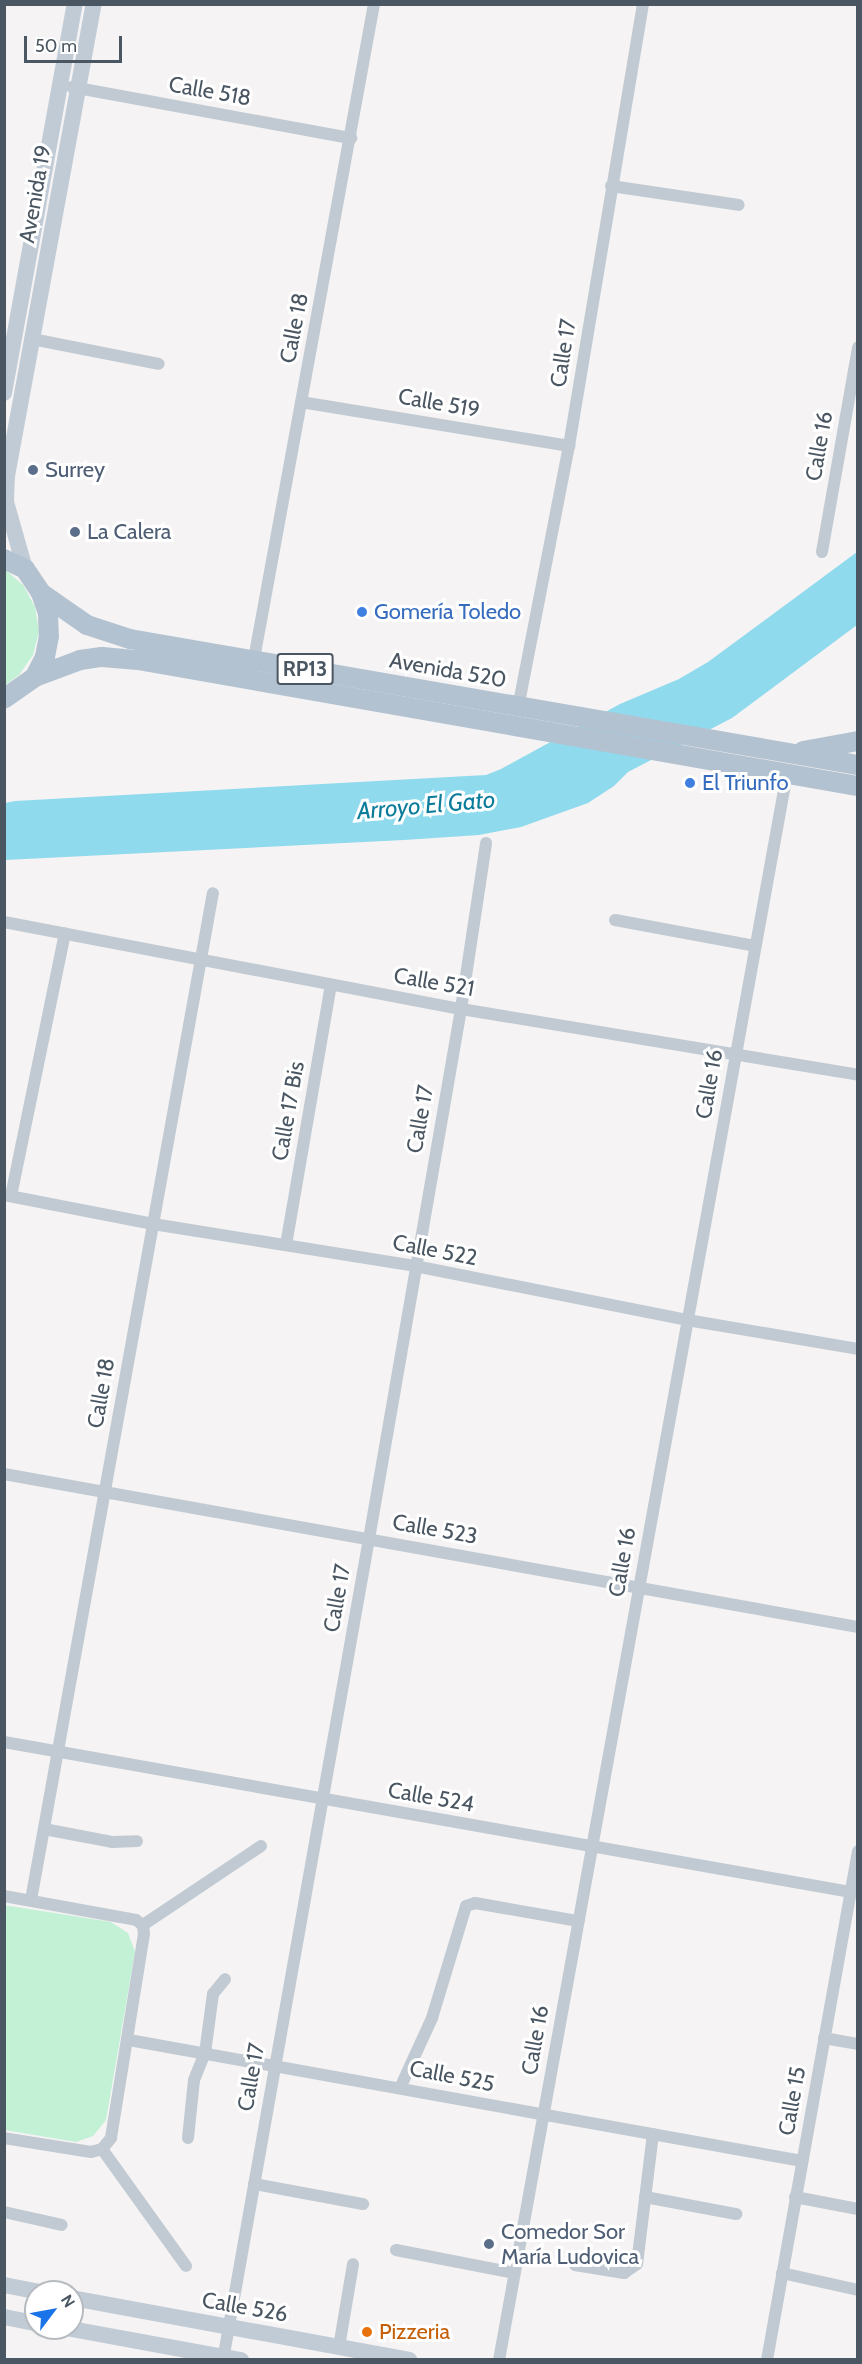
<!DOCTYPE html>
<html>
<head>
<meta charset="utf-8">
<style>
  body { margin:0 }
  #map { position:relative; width:862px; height:2364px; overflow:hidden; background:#f5f3f3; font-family:Cabin,sans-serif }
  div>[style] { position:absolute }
  .green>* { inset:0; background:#c3f1d5 }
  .water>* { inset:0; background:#90daee }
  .minor>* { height:12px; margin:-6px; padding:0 6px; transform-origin:6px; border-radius:6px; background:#c1cad2 }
  .secondary>* { height:16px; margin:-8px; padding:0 8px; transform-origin:8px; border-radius:8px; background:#c1cbd6 }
  .primary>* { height:20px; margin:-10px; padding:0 10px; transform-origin:10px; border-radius:10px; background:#b3c2d1 }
  .dots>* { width:16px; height:16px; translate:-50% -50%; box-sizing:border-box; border:3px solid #fff; border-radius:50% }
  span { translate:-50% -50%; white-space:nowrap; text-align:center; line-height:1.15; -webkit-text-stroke:6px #fff; paint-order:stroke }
  .shield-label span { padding:2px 4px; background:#fff; border:2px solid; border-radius:4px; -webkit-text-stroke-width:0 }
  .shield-label { font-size:21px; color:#4a5661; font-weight:700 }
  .street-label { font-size:22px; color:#4a5661 }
  .service-label { font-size:22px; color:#4e5e75 }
  .left { translate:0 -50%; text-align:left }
  .shop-label { font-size:22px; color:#366cbe }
  .food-label { font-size:22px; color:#c56008 }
  .water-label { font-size:24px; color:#0c7c9b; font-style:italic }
  .frame { position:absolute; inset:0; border:6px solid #4a5661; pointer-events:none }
  .north { position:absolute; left:24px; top:2280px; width:60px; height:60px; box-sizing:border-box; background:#fff; border:2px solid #b7bbc0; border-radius:50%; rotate:58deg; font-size:16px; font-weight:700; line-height:24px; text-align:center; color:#4a5661 }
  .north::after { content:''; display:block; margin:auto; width:21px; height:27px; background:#1a73e8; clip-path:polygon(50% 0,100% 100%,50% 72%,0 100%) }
  .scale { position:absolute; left:24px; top:36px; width:98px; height:27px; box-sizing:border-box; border:3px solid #4a5661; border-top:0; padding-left:8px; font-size:18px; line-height:21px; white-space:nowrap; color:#4a5661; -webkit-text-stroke:4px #fff; paint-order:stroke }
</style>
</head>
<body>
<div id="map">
  <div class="green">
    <div style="clip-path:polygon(4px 569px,23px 585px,35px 607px,39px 631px,33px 655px,19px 675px,5px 685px)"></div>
    <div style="clip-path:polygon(4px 1905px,111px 1922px,128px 1933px,135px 1952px,106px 2120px,93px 2136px,76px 2142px,5px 2130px)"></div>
  </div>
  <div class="water">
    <div style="clip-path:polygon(857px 552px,857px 625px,732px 718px,628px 772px,614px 786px,588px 803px,521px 827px,479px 835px,404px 840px,5px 860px,5px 803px,15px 801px,486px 775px,501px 769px,620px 704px,679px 679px,708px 662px)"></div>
  </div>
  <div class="minor">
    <div style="left:72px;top:87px;width:284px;rotate:10.4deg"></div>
    <div style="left:611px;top:186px;width:129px;rotate:8.4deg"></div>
    <div style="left:32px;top:339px;width:129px;rotate:11.1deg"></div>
    <div style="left:301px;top:402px;width:272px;rotate:9.3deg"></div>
    <div style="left:822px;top:552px;width:208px;rotate:-80deg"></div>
    <div style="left:254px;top:659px;width:666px;rotate:-79.62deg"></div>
    <div style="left:518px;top:708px;width:267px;rotate:-79deg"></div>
    <div style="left:569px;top:446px;width:448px;rotate:-80.5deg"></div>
    <div style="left:615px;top:920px;width:142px;rotate:10.5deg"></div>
    <div style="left:4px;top:922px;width:465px;rotate:10.8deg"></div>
    <div style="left:461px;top:1009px;width:402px;rotate:9.4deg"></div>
    <div style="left:4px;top:1195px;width:152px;rotate:11deg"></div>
    <div style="left:153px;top:1224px;width:265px;rotate:9.1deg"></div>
    <div style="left:415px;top:1266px;width:277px;rotate:11.2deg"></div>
    <div style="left:687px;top:1320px;width:173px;rotate:9.6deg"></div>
    <div style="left:11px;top:1196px;width:268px;rotate:-78.4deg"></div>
    <div style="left:286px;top:1245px;width:264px;rotate:-80.2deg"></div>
    <div style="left:4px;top:1474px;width:868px;rotate:10.16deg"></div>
    <div style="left:4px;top:1742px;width:859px;rotate:10.05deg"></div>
    <div style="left:44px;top:1829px;width:69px;rotate:10.8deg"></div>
    <div style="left:112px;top:1842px;width:25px;rotate:-2deg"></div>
    <div style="left:4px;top:1896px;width:134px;rotate:10.3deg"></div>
    <div style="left:136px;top:1920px;width:9px;rotate:36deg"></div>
    <div style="left:143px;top:1925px;width:9px;rotate:84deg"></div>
    <div style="left:144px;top:1934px;width:207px;rotate:99.2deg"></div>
    <div style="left:111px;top:2138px;width:14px;rotate:129deg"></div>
    <div style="left:102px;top:2149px;width:11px;rotate:165deg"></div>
    <div style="left:91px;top:2152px;width:88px;rotate:-170.9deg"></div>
    <div style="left:31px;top:1900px;width:1023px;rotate:-79.76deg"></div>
    <div style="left:143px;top:1925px;width:142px;rotate:-33.8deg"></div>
    <div style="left:824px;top:2038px;width:35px;rotate:10deg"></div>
    <div style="left:129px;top:2040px;width:684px;rotate:10.19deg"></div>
    <div style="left:400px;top:2088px;width:77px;rotate:-65.4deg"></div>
    <div style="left:432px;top:2018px;width:117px;rotate:-73.1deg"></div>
    <div style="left:466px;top:1906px;width:9px;rotate:-18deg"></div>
    <div style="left:475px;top:1903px;width:105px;rotate:9.9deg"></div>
    <div style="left:188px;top:2138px;width:58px;rotate:-84.1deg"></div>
    <div style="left:194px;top:2080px;width:29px;rotate:-68deg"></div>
    <div style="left:205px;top:2053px;width:60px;rotate:-82.3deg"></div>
    <div style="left:213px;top:1994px;width:19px;rotate:-51deg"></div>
    <div style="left:102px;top:2149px;width:144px;rotate:54.3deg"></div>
    <div style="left:254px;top:2184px;width:111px;rotate:10.4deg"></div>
    <div style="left:645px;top:2197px;width:93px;rotate:10.6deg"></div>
    <div style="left:795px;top:2197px;width:64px;rotate:10.8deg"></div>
    <div style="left:4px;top:2212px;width:59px;rotate:12.6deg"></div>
    <div style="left:396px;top:2250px;width:120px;rotate:11deg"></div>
    <div style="left:575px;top:2265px;width:50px;rotate:9.3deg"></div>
    <div style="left:624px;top:2273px;width:16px;rotate:-35deg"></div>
    <div style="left:637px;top:2264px;width:131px;rotate:-83deg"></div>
    <div style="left:782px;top:2273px;width:78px;rotate:12.6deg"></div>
    <div style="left:339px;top:2347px;width:84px;rotate:-80.4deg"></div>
    <div style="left:223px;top:2360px;width:834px;rotate:-79.92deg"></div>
    <div style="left:369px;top:1539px;width:538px;rotate:-80.15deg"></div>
    <div style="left:461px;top:1009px;width:168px;rotate:-81.4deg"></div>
    <div style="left:499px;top:2360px;width:1613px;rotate:-79.71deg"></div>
    <div style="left:767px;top:2360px;width:517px;rotate:-79.86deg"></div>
  </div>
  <div class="secondary">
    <div style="left:4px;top:393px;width:395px;rotate:-79.7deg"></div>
    <div style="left:25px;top:569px;width:70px;rotate:-105.8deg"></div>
    <div style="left:6px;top:502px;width:26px;rotate:-88deg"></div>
    <div style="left:7px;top:476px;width:480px;rotate:-79.6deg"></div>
    <div style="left:4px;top:2285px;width:37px;rotate:11deg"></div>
    <div style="left:72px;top:2298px;width:343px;rotate:10.4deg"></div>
    <div style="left:4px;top:2317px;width:33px;rotate:11deg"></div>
    <div style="left:66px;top:2328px;width:178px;rotate:10.4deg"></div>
  </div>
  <div class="primary">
    <div style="left:4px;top:559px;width:23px;rotate:25deg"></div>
    <div style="left:25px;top:569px;width:29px;rotate:56deg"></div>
    <div style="left:41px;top:593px;width:21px;rotate:71deg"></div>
    <div style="left:48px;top:613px;width:23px;rotate:88deg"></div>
    <div style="left:49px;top:636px;width:21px;rotate:101deg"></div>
    <div style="left:45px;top:657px;width:22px;rotate:117deg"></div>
    <div style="left:35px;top:677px;width:38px;rotate:145deg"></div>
    <div style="left:41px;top:593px;width:56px;rotate:34.8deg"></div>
    <div style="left:87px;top:625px;width:45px;rotate:18deg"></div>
    <div style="left:130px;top:639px;width:739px;rotate:9.82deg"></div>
    <div style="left:35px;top:677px;width:48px;rotate:-20.7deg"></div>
    <div style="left:80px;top:660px;width:22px;rotate:-8deg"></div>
    <div style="left:102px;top:657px;width:36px;rotate:5deg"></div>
    <div style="left:138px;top:660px;width:731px;rotate:9.93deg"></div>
    <div style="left:803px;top:751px;width:56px;rotate:-10.3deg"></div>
  </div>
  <div class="dots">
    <div style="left:33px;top:470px;background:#5c6f8a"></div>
    <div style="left:75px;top:532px;background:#5c6f8a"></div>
    <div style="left:362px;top:612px;background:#3f7fe0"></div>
    <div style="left:690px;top:783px;background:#3f7fe0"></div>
    <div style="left:489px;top:2244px;background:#5c6f8a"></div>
    <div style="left:367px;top:2332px;background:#e8710a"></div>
  </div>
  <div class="shield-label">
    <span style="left:305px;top:669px">RP13</span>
  </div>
  <div class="street-label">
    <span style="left:210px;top:91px;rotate:10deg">Calle 518</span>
    <span style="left:35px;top:194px;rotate:-80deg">Avenida 19</span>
    <span style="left:294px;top:328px;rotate:-79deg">Calle 18</span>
    <span style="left:563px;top:353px;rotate:-81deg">Calle 17</span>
    <span style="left:439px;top:403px;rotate:10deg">Calle 519</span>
    <span style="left:819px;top:446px;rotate:-80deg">Calle 16</span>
    <span style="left:448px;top:670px;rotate:10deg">Avenida 520</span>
    <span style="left:434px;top:982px;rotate:10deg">Calle 521</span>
    <span style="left:709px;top:1084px;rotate:-80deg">Calle 16</span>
    <span style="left:288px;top:1111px;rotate:-80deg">Calle 17 Bis</span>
    <span style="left:420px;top:1119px;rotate:-80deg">Calle 17</span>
    <span style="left:435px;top:1250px;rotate:11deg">Calle 522</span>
    <span style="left:101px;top:1393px;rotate:-80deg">Calle 18</span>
    <span style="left:435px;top:1529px;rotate:10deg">Calle 523</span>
    <span style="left:622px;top:1562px;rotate:-80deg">Calle 16</span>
    <span style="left:337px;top:1598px;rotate:-80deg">Calle 17</span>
    <span style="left:431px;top:1797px;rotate:10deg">Calle 524</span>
    <span style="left:535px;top:2040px;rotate:-80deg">Calle 16</span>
    <span style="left:452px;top:2076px;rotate:11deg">Calle 525</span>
    <span style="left:251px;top:2077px;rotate:-80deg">Calle 17</span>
    <span style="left:792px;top:2101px;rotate:-80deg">Calle 15</span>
    <span style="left:245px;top:2307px;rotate:10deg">Calle 526</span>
  </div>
  <div class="service-label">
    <span class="left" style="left:45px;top:470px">Surrey</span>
    <span class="left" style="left:87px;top:532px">La Calera</span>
    <span class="left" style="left:501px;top:2244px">Comedor Sor<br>María Ludovica</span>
  </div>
  <div class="shop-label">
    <span class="left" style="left:374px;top:612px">Gomería Toledo</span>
    <span class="left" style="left:702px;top:783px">El Triunfo</span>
  </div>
  <div class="food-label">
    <span class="left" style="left:379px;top:2332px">Pizzeria</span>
  </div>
  <div class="water-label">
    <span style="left:426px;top:805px;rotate:-5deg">Arroyo El Gato</span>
  </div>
  <div class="frame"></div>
  <div class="north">N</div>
  <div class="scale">50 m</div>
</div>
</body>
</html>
